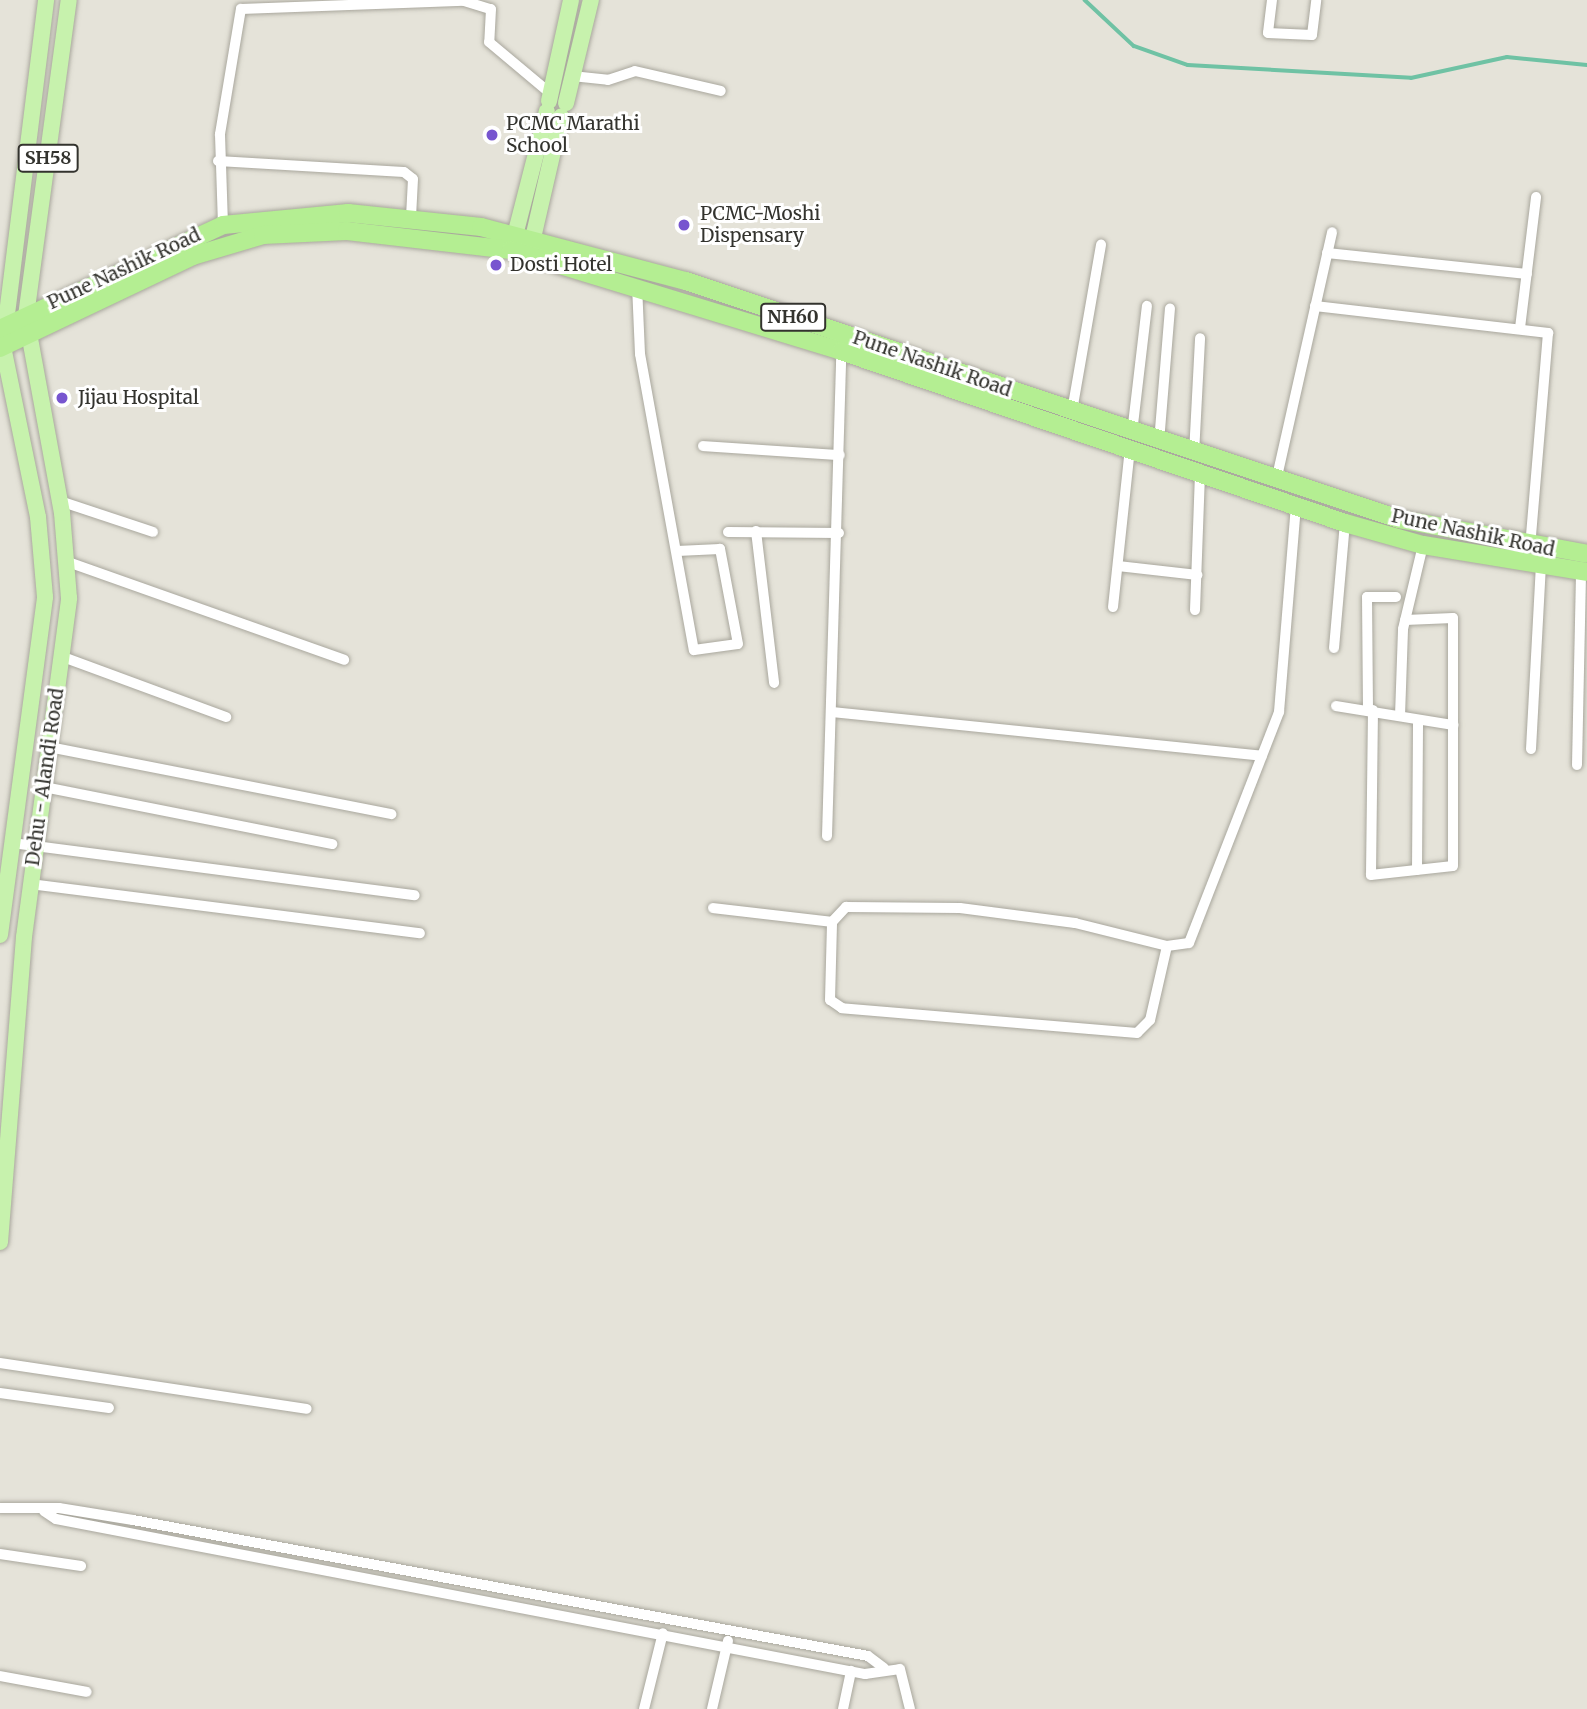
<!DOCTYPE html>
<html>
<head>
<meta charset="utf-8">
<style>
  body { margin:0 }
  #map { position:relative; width:1587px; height:1709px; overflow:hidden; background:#e5e3d9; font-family:Merriweather,serif }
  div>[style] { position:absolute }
  .stream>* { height:3.5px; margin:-1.75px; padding:0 1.75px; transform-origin:1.75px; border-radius:1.75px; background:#6fc2a4 }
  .roads { filter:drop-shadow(0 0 2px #a9a79d) drop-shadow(0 0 2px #a9a79d) }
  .minor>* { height:10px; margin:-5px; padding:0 5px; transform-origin:5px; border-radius:5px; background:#fff }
  .primary>* { height:16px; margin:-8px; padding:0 8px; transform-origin:8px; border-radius:8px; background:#c7f2ad }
  .trunk>* { height:18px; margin:-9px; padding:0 9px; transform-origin:9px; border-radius:9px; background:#b4ee92 }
  .dots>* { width:19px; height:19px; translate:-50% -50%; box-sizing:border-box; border:4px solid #fff; border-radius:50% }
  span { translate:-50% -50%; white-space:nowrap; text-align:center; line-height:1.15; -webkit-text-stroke:6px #fff; paint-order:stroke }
  .shield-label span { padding:2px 5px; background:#fff; border:2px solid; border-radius:5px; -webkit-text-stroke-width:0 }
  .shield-label { font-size:18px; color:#33332e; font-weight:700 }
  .poi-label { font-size:19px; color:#33332e }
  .left { translate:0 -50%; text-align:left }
  .street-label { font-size:19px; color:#33332e }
</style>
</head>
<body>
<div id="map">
  <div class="stream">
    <div style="left:1085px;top:0;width:67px;rotate:43.2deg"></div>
    <div style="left:1134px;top:46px;width:57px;rotate:19.4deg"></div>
    <div style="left:1188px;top:65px;width:223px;rotate:3.3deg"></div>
    <div style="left:1411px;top:78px;width:98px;rotate:-12.3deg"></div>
    <div style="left:1507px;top:57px;width:80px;rotate:5.7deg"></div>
  </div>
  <div class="roads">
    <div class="minor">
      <div style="left:1272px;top:0;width:33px;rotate:97deg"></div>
      <div style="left:1268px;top:33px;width:44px;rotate:2.6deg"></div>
      <div style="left:1312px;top:35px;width:35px;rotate:-83deg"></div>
      <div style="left:572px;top:76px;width:36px;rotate:6deg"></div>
      <div style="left:608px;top:80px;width:28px;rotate:-18deg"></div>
      <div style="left:635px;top:71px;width:88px;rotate:13.1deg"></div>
      <div style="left:218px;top:161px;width:186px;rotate:3.4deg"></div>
      <div style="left:404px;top:172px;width:11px;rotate:38deg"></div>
      <div style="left:413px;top:179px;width:39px;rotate:93deg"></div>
      <div style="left:223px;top:225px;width:91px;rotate:-91.9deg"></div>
      <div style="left:220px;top:134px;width:127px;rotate:-80.5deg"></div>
      <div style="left:241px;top:9px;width:223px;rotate:-2.1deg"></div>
      <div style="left:464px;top:1px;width:28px;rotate:17deg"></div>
      <div style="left:491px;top:9px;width:33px;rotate:93deg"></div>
      <div style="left:489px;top:42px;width:80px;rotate:39.9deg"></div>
      <div style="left:1327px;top:253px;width:201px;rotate:6deg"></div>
      <div style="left:637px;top:285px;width:69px;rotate:87.5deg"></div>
      <div style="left:640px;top:354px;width:301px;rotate:79.7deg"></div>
      <div style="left:694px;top:650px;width:44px;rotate:-7.8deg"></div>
      <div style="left:738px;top:644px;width:97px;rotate:-100.7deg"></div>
      <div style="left:720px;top:549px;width:43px;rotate:177.3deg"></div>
      <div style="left:1315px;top:306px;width:235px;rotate:6.6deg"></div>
      <div style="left:1548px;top:333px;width:214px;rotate:94.8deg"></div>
      <div style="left:1520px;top:328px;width:132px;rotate:-83deg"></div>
      <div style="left:1072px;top:411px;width:169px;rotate:-80.1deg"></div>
      <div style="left:1132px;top:433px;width:128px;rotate:-83.3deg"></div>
      <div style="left:1159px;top:442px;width:134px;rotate:-85.3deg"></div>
      <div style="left:703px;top:446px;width:137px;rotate:3.8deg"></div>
      <div style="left:1194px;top:454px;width:116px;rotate:-87deg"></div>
      <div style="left:1276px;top:481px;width:255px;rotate:-77.3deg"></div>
      <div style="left:60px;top:501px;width:98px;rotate:18.4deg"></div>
      <div style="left:756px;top:531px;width:153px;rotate:83.2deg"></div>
      <div style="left:728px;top:532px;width:111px;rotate:0.5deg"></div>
      <div style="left:68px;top:562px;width:293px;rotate:19.5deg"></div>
      <div style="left:1118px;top:566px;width:80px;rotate:6.5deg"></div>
      <div style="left:1113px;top:607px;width:160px;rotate:-83.9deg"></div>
      <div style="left:1195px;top:610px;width:136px;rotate:-87.9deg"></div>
      <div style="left:1334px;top:648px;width:125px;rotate:-85deg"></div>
      <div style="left:63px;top:657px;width:174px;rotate:20.2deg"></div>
      <div style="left:1336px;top:706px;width:119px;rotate:9.2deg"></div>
      <div style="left:1368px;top:710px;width:113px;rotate:-90.5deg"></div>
      <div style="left:1367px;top:597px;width:29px"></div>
      <div style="left:1373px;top:710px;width:165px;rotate:90.7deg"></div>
      <div style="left:1371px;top:875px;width:82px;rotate:-6.3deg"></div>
      <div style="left:1453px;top:866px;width:248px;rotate:-90deg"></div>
      <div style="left:1453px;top:618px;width:48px;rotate:177.6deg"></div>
      <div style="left:832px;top:712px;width:432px;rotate:5.8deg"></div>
      <div style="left:1400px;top:716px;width:87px;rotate:-88deg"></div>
      <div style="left:1403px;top:629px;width:86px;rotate:-76.6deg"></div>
      <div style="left:49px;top:747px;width:349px;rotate:11.1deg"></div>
      <div style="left:1531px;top:749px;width:184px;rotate:-86.9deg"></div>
      <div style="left:1577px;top:765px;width:194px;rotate:-88.8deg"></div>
      <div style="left:44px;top:787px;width:294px;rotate:11.2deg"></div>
      <div style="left:827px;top:836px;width:485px;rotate:-88.3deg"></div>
      <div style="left:12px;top:843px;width:406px;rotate:7.4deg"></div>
      <div style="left:1417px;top:870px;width:150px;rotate:-89.6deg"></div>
      <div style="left:30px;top:884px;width:393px;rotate:7.2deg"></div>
      <div style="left:713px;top:908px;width:120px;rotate:6.7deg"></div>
      <div style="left:1167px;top:946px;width:76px;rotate:102.9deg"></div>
      <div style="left:1150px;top:1020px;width:18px;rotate:135deg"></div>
      <div style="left:1137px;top:1033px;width:296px;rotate:-175.2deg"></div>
      <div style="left:842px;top:1008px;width:14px;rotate:-146deg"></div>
      <div style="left:830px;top:1000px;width:78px;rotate:-88.5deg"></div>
      <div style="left:832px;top:922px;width:21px;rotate:-47deg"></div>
      <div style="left:846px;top:907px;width:114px;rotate:0.5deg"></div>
      <div style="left:960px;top:908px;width:116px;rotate:7.4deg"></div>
      <div style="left:1075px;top:923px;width:95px;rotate:14deg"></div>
      <div style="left:1167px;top:946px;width:22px;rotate:-8deg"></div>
      <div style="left:1189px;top:943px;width:248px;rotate:-68.7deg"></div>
      <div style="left:1279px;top:712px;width:208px;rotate:-85.3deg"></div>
      <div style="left:0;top:1363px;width:310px;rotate:8.5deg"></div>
      <div style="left:0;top:1393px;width:110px;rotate:7.8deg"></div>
      <div style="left:0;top:1508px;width:59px"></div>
      <div style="left:59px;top:1508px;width:75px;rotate:9.2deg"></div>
      <div style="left:133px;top:1520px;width:747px;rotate:10.48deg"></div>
      <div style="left:868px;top:1656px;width:20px;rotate:37deg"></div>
      <div style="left:44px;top:1511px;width:14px;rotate:34deg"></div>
      <div style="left:56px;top:1519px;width:824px;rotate:10.85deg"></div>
      <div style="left:865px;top:1674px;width:35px;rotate:-8deg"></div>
      <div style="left:900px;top:1669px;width:41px;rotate:76deg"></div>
      <div style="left:0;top:1554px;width:82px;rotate:8.4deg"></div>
      <div style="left:0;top:1676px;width:88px;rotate:10.4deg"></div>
      <div style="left:644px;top:1709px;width:78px;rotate:-76deg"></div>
      <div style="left:712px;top:1709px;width:70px;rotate:-76.8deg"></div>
      <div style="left:843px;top:1709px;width:39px;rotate:-78deg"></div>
    </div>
    <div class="primary">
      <div style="left:549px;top:101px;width:103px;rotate:-77.7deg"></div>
      <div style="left:566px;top:103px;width:106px;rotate:-76.4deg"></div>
      <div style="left:512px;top:247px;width:140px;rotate:-75.6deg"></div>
      <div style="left:530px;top:251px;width:138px;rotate:-77deg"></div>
      <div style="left:0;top:935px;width:341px;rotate:-82.4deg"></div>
      <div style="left:45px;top:597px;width:80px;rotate:-95deg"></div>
      <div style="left:38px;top:517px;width:175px;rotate:-101.6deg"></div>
      <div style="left:3px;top:346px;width:349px;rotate:-82.9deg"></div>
      <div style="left:0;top:1242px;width:306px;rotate:-85.5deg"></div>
      <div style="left:24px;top:937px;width:342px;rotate:-82.4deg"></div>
      <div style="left:69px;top:598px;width:85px;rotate:-94.7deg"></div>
      <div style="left:62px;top:513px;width:200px;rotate:-100.4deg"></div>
      <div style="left:26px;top:316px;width:319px;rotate:-82.3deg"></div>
    </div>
    <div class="trunk">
      <div style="left:0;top:329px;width:246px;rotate:-25deg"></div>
      <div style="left:223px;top:225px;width:126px;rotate:-5.5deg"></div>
      <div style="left:348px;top:213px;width:134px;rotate:6deg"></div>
      <div style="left:481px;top:227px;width:212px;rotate:14.8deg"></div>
      <div style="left:686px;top:281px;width:752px;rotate:18.46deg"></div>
      <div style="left:1399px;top:519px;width:191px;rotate:10.5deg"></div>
      <div style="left:0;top:348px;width:214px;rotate:-25.5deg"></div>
      <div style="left:193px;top:256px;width:73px;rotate:-16.7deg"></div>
      <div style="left:263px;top:235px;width:84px;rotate:-2.7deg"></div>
      <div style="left:347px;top:231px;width:165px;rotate:6.6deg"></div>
      <div style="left:511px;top:250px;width:345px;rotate:17deg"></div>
      <div style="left:841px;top:351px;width:533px;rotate:18.84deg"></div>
      <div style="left:1345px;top:523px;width:81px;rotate:15.8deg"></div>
      <div style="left:1423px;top:545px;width:166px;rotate:9.3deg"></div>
    </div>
  </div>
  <div class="dots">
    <div style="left:492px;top:135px;background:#7755cf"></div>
    <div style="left:684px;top:225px;background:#7755cf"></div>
    <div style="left:496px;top:265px;background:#7755cf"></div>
    <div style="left:62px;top:398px;background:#7755cf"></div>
  </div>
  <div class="shield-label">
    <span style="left:48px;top:158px">SH58</span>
    <span style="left:793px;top:317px">NH60</span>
  </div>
  <div class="poi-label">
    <span class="left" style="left:506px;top:135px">PCMC Marathi<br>School</span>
    <span class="left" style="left:700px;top:225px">PCMC-Moshi<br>Dispensary</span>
    <span class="left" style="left:510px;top:265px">Dosti Hotel</span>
    <span class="left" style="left:78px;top:398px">Jijau Hospital</span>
  </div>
  <div class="street-label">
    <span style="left:124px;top:269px;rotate:-25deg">Pune Nashik Road</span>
    <span style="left:932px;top:364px;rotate:19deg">Pune Nashik Road</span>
    <span style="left:1473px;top:533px;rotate:12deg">Pune Nashik Road</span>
    <span style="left:45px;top:777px;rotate:-82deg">Dehu - Alandi Road</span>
  </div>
</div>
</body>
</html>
